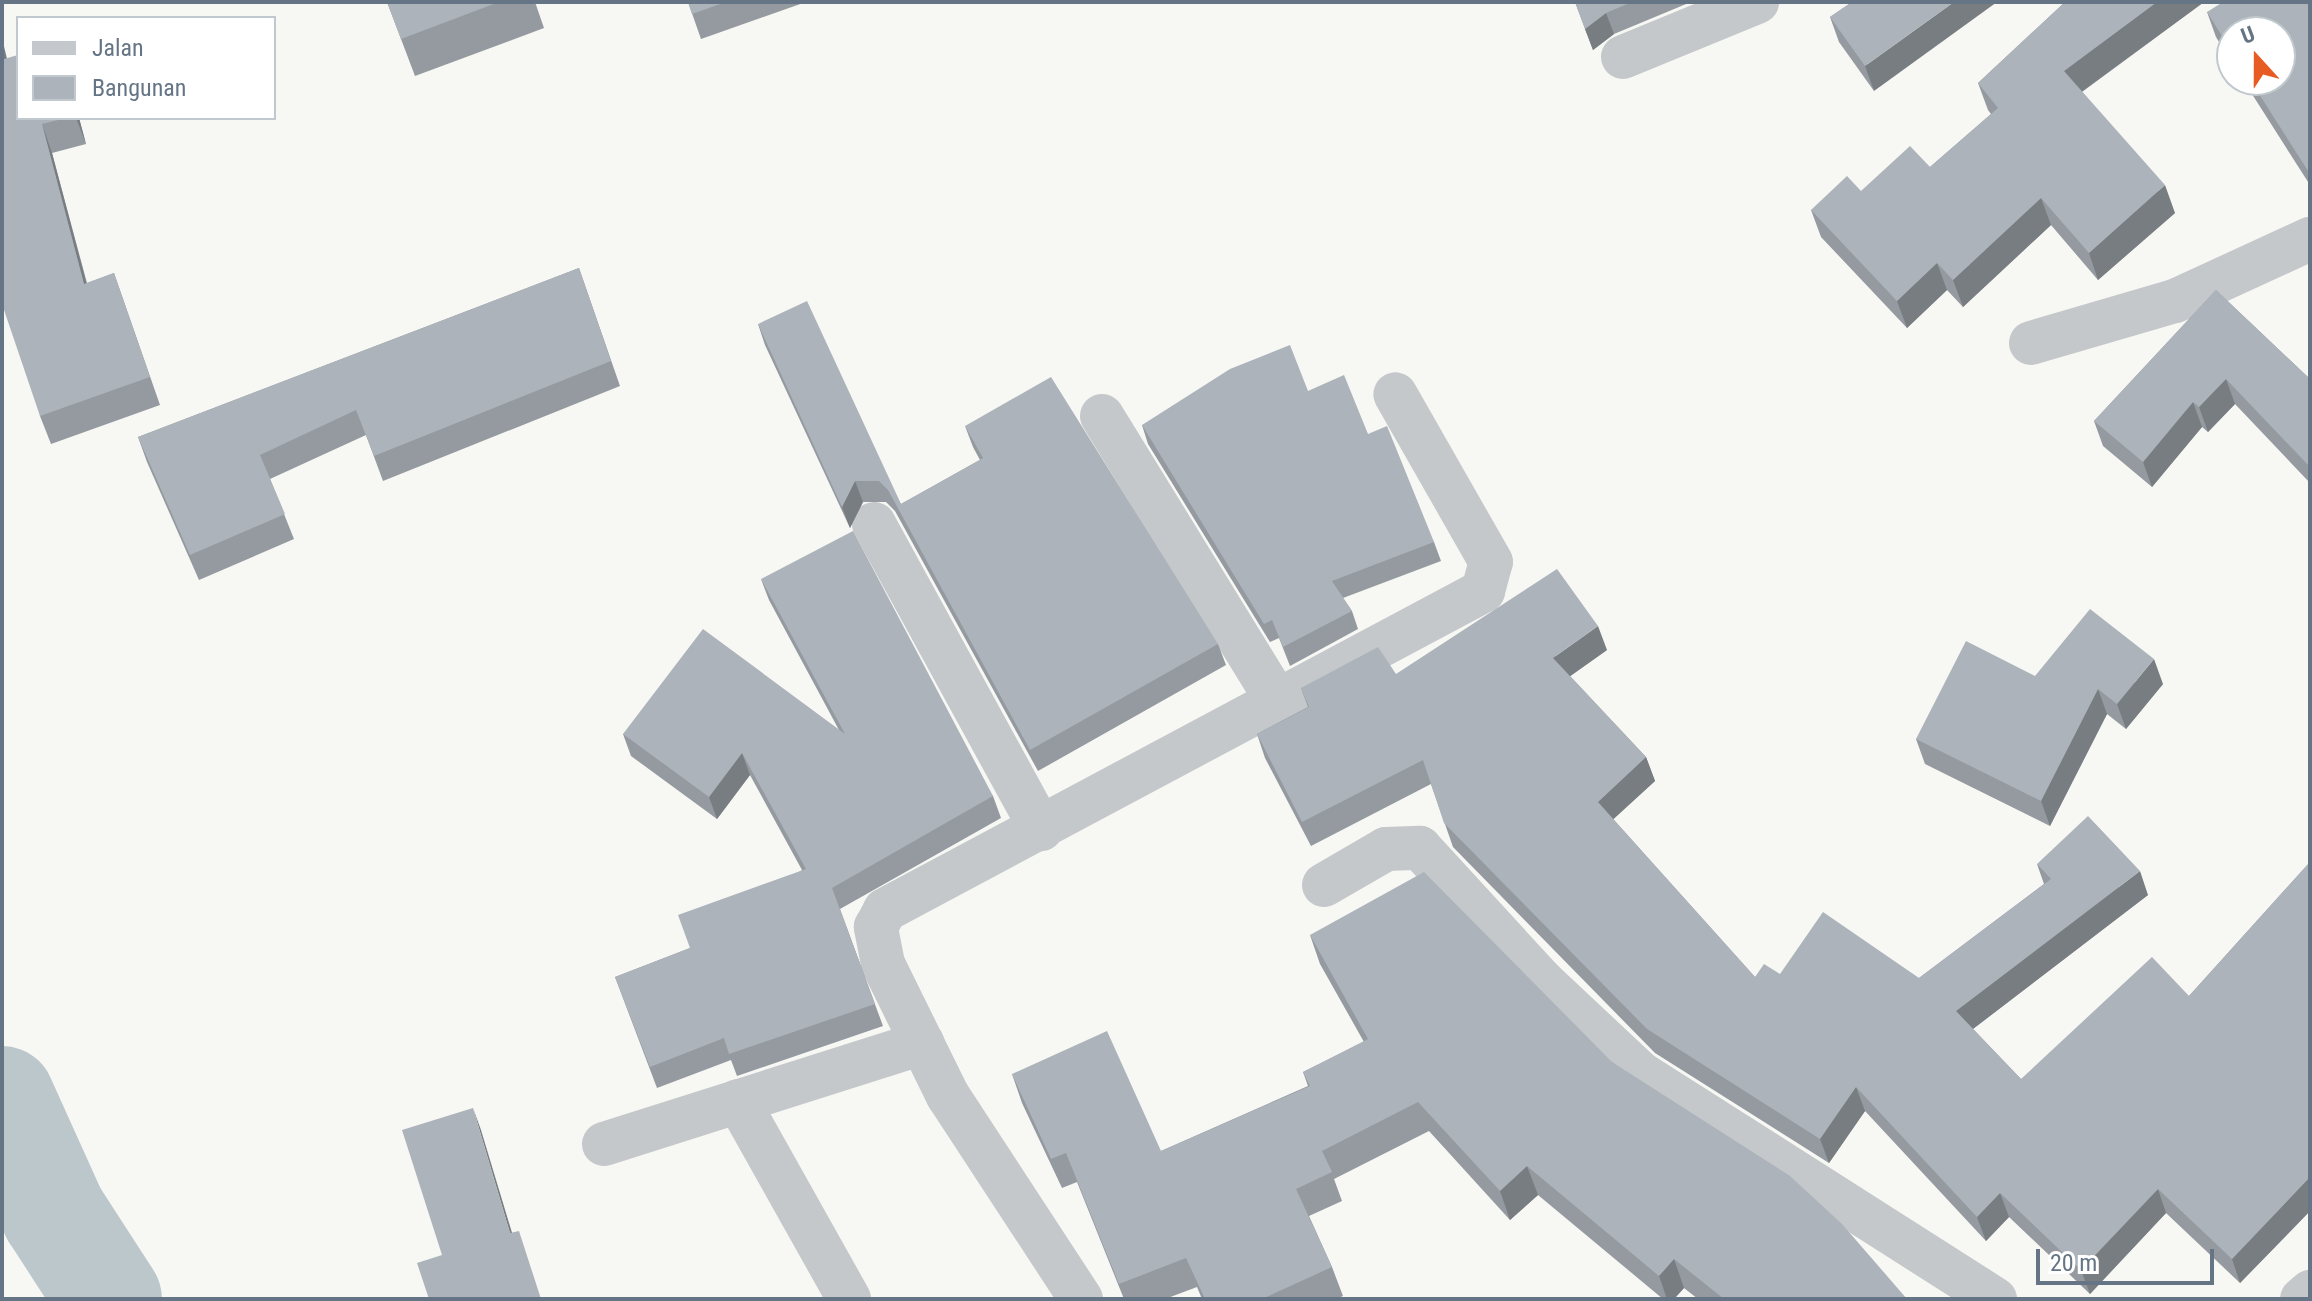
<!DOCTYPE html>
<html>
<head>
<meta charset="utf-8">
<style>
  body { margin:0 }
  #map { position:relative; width:2312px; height:1301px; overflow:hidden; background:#f7f7f3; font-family:"Roboto Condensed",sans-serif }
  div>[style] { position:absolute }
  .river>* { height:106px; margin:-53px; padding:0 53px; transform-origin:53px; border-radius:53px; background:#bcc7cc }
  .minor>* { height:44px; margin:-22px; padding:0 22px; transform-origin:22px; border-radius:22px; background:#c4c8cb }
  .wall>* { inset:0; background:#949aa0 }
  .shaded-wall>* { inset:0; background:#787d82 }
  .building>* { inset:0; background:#acb3ba }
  span { translate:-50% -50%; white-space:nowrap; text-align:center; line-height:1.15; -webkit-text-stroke:8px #fff; paint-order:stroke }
  .frame { position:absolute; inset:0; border:4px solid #657585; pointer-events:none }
  .legend { position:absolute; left:16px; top:16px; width:260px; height:104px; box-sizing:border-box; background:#fff; border:2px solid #c1c8ce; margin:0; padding:10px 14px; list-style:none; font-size:24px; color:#657585 }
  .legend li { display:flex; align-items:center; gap:16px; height:40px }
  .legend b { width:40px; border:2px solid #c1c8ce }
  .north { position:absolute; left:2216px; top:16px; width:80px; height:80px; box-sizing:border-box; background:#fff; border:2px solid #c1c8ce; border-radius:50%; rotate:339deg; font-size:22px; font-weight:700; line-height:32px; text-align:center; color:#657585 }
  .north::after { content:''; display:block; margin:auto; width:28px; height:36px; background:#e75c23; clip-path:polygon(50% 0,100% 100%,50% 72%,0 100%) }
  .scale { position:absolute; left:2036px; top:1249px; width:178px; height:36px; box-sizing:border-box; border:4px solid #657585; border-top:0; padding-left:10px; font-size:24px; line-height:28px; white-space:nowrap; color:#657585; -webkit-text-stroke:6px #fff; paint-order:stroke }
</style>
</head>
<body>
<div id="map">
  <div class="river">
    <div style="left:2px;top:1099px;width:126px;rotate:65.7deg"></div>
    <div style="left:54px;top:1214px;width:101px;rotate:57.1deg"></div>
  </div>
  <div class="minor">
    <div style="left:1623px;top:57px;width:145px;rotate:-22.3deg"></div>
    <div style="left:2031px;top:343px;width:150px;rotate:-16.3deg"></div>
    <div style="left:2175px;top:301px;width:149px;rotate:-24.7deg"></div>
    <div style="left:1102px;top:416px;width:334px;rotate:58.4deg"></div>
    <div style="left:874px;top:524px;width:348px;rotate:61.3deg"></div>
    <div style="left:1324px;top:885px;width:72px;rotate:-30.1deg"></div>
    <div style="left:1386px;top:849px;width:34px;rotate:-2deg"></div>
    <div style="left:1420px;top:848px;width:179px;rotate:47.5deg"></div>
    <div style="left:1541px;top:980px;width:136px;rotate:43.2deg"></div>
    <div style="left:1640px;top:1073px;width:421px;rotate:32.5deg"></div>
    <div style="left:738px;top:1101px;width:227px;rotate:60.7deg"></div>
    <div style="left:604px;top:1144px;width:334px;rotate:-17.6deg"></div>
    <div style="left:1081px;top:1299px;width:243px;rotate:-123.2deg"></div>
    <div style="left:948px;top:1096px;width:147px;rotate:-116.2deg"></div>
    <div style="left:883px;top:964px;width:38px;rotate:-101deg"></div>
    <div style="left:876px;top:927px;width:19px;rotate:-62deg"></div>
    <div style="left:885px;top:910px;width:678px;rotate:-28.08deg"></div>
    <div style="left:1483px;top:591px;width:30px;rotate:-75deg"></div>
    <div style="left:1491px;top:562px;width:193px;rotate:-119.7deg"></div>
    <div style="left:2302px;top:1299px;width:11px;rotate:-41deg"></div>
  </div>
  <div class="wall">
    <div style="clip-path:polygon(387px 2px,535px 2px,544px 28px,415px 76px)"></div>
    <div style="clip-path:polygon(688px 2px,806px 2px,701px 39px)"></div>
    <div style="clip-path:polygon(1575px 2px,1691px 2px,1614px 34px,1593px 50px)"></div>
    <div style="clip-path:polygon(1852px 2px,1874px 91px,1839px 42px,1830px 17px)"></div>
    <div style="clip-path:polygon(2065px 2px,2204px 2px,2082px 92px,2175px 213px,2098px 280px,2051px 225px,1963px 307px,1947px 290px,1907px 328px,1821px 237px,1811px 210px,1930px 167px,1991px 114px,1988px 110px,1978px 83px)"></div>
    <div style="clip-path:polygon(2310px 2px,2310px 185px,2243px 80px,2280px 80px,2232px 32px,2232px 63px,2216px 37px,2207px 12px)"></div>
    <div style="clip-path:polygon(18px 118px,79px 118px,86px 144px,52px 153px,87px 283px,114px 273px,160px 405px,51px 444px,40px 416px)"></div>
    <div style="clip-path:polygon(579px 268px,620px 386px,383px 481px,366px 435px,270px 479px,294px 539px,199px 580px,147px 462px,138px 437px)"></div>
    <div style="clip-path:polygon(2216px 290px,2310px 379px,2310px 483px,2235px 404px,2208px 432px,2202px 427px,2152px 487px,2103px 446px,2094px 421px)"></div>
    <div style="clip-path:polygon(758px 324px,901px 504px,980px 460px,973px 447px,965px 426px,1218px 644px,1226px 665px,1038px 771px,895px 511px,886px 502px,863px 502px,850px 528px,765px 345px)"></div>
    <div style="clip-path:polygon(1308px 391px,1368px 434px,1434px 542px,1441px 561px,1343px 598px,1352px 611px,1358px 629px,1290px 666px,1279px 638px,1270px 642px,1148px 444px,1142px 425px)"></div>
    <div style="clip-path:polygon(761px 579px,993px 796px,1001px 818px,840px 909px,883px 1026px,737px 1076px,731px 1060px,657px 1088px,615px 977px,690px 948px,802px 870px,750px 775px,717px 819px,631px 756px,623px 734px,839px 730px,769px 600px)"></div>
    <div style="clip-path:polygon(1607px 650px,1570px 676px,1646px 757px,1655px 781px,1613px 819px,1755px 977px,1780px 974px,1919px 978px,2044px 884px,2037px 864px,2148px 895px,1973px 1029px,2021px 1079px,2189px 996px,2310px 862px,2310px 1211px,2240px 1283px,2166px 1213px,2090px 1294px,2009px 1217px,1986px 1241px,1865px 1111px,1829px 1163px,1655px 1053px,1453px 847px,1431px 784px,1311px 846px,1265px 758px,1257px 734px,1308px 707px,1301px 688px,1396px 674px)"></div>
    <div style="clip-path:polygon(2035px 676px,2163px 684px,2126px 729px,2107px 714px,2050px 826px,1925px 764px,1916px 739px)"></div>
    <div style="clip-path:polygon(1310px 935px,1612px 1062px,1907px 1299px,1698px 1299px,1684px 1288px,1674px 1299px,1663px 1299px,1538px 1195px,1510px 1220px,1429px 1131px,1334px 1179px,1342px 1201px,1309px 1216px,1332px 1267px,1343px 1296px,1336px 1299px,1202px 1299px,1197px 1287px,1165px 1299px,1124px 1299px,1077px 1182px,1062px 1188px,1022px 1103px,1012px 1074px,1161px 1151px,1308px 1086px,1303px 1072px,1364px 1042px,1320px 964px)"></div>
  </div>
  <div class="shaded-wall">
    <div style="clip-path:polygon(1954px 2px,1997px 2px,1874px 91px,1865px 66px)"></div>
    <div style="clip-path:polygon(2157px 2px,2204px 2px,2073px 98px,2064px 71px)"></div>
    <div style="clip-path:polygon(1606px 13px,1614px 34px,1593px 50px,1585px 29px)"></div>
    <div style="clip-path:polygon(2px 38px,14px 88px,4px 59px,2px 52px)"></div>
    <div style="clip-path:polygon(76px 118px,79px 118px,86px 144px)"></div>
    <div style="clip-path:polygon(42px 124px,52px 153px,94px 312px,84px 284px)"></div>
    <div style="clip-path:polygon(2165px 185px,2175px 213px,2098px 280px,2089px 253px)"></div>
    <div style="clip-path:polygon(2041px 198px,2051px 225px,1963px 307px,1953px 280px)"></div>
    <div style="clip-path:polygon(1937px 263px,1947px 290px,1907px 328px,1897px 301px)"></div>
    <div style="clip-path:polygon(2226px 379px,2235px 404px,2208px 432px,2199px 407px)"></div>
    <div style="clip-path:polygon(2193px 402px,2202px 427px,2152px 487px,2143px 462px)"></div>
    <div style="clip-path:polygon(855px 481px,863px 502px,850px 528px,842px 507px)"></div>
    <div style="clip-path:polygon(1598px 626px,1607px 650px,1562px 682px,1553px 658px)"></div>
    <div style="clip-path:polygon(2154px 659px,2163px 684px,2126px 729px,2117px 704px)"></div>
    <div style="clip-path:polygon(2098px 689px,2107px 714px,2050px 826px,2041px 801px)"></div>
    <div style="clip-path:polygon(742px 753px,750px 775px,717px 819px,709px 797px)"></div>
    <div style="clip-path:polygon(1646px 757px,1655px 781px,1606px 826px,1598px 802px)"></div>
    <div style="clip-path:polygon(2140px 871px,2148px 895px,1965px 1035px,1956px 1011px)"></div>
    <div style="clip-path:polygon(1856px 1087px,1865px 1111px,1829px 1163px,1820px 1139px)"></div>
    <div style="clip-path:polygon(473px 1108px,481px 1130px,519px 1256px,510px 1233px)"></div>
    <div style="clip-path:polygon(1527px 1166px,1538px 1195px,1510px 1220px,1500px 1191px)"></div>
    <div style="clip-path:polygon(2310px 1177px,2310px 1211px,2240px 1283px,2232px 1259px)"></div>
    <div style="clip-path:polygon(2158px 1189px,2166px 1213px,2090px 1294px,2081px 1270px)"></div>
    <div style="clip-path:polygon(2000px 1193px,2009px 1217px,1986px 1241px,1977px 1217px)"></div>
    <div style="clip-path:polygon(1674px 1259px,1684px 1288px,1674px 1299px,1667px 1299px,1659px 1276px)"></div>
  </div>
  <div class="building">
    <div style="clip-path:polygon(387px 2px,499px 2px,401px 39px)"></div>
    <div style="clip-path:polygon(688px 2px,726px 2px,692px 14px)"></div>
    <div style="clip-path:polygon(1575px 2px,1632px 2px,1606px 13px,1585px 29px)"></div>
    <div style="clip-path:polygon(1852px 2px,1954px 2px,1865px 66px,1830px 17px)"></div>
    <div style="clip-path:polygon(2065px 2px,2157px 2px,2064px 71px,2165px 185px,2089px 253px,2041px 198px,1953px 280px,1937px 263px,1897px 301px,1811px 210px,1847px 176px,1861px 191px,1910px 146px,1930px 167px,1998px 108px,1978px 83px)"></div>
    <div style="clip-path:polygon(2223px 2px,2310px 2px,2310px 174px,2250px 80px,2280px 80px,2280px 32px,2232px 32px,2232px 52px,2207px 12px)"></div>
    <div style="clip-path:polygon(2px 52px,4px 59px,18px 55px,18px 118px,66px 118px,42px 124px,84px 284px,114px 273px,150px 377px,40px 416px,2px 304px)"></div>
    <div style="clip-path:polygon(579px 268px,611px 361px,374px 456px,356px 410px,260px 455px,285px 514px,190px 555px,138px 437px)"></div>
    <div style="clip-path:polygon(2216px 290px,2310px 379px,2310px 467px,2226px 379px,2199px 407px,2193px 402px,2143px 462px,2094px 421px)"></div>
    <div style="clip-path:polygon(807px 301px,901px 504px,983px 458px,965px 426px,1051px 377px,1218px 644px,1030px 750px,888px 490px,879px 481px,855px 481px,842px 507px,758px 324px)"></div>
    <div style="clip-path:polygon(1290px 345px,1308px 391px,1344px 375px,1368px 434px,1387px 426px,1434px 542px,1332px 581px,1352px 611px,1283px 647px,1272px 620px,1264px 624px,1142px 425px,1230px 369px)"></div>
    <div style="clip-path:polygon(853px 531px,993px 796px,832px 888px,875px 1004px,729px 1054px,724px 1038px,650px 1067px,615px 977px,690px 948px,678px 915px,806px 869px,742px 753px,709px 797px,623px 734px,703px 629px,845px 734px,761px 579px)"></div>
    <div style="clip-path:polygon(1557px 569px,1598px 626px,1553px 658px,1646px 757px,1598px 802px,1755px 977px,1764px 964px,1780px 974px,1823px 912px,1919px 978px,2051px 879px,2037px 864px,2088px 816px,2140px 871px,1956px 1011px,2021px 1079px,2152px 957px,2189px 996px,2310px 862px,2310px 1177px,2232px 1259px,2158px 1189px,2081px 1270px,2000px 1193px,1977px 1217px,1856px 1087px,1820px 1139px,1647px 1029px,1444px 823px,1423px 760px,1302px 822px,1257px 734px,1309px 707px,1301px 688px,1378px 647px,1396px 674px)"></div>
    <div style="clip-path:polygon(2090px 609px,2154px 659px,2117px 704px,2098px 689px,2041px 801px,1916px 739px,1966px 641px,2035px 676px)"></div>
    <div style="clip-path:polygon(1424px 872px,1612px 1062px,1790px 1176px,1842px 1224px,1907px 1299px,1724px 1299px,1674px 1259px,1659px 1276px,1527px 1166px,1500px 1191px,1418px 1102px,1322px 1151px,1332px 1172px,1296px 1189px,1332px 1267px,1262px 1299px,1205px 1299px,1186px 1258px,1119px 1284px,1066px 1153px,1051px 1159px,1012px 1074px,1107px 1031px,1161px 1151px,1310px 1086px,1303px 1072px,1368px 1039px,1310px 935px)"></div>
    <div style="clip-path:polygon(473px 1108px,510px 1233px,519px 1231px,541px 1299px,429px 1299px,417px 1263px,442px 1255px,402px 1130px)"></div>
  </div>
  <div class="frame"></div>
  <ul class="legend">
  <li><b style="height:10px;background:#c4c8cb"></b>Jalan</li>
  <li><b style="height:22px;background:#acb3ba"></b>Bangunan</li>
  </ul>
  <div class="north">U</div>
  <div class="scale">20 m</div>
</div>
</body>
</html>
